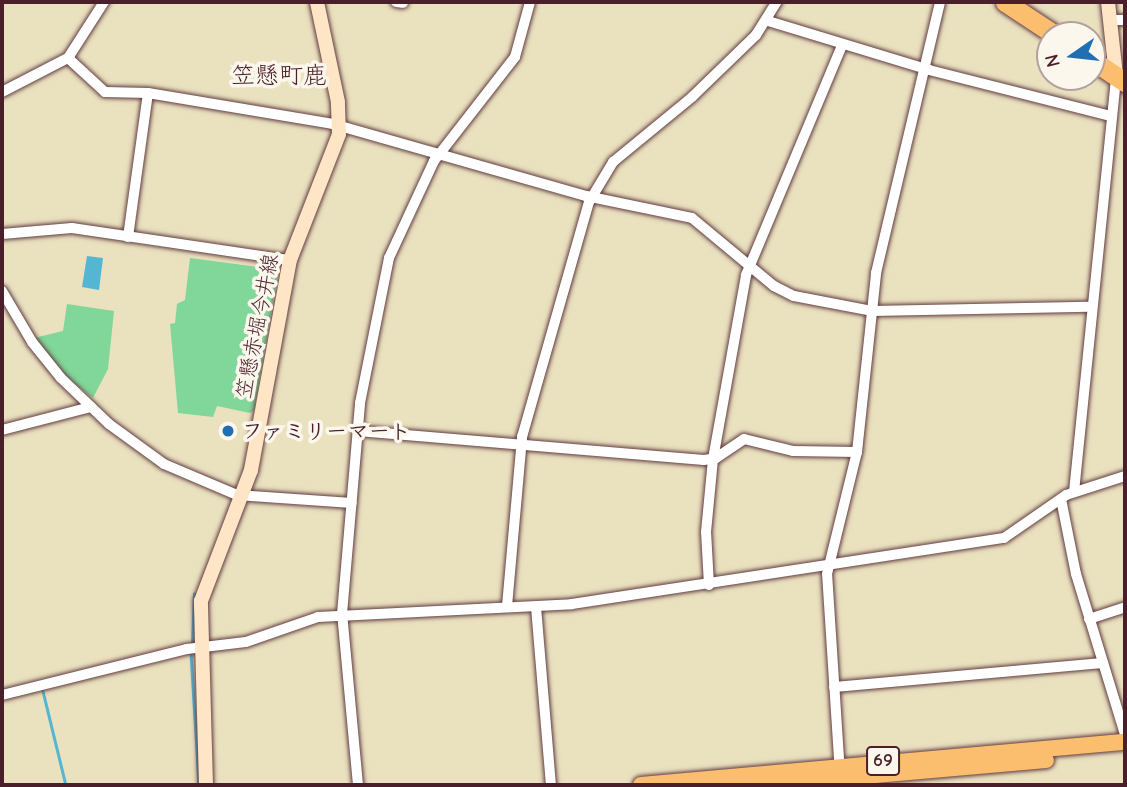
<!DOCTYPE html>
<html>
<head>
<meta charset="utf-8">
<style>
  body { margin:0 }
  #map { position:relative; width:1127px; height:787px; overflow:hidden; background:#eae1bf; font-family:"Comic Neue","Klee One",sans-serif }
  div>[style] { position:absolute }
  .green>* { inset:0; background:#81d699 }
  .water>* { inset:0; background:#54b6d3 }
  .stream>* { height:2.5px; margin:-1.25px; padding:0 1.25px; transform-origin:1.25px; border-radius:1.25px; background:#54b6d3 }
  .roads { filter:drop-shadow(0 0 2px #623c41) drop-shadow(0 0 2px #623c41) }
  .street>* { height:10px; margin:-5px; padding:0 5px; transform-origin:5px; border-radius:5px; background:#fff }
  .secondary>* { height:14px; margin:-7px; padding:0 7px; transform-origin:7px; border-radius:7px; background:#fde5c5 }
  .primary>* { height:16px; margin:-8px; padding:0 8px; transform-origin:8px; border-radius:8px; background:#fbbe6e }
  .highway>* { height:19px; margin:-9.5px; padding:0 9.5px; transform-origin:9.5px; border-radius:9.5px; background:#fbbe6e }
  .dots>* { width:19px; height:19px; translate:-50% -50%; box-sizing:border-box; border:4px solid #fbf7ec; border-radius:50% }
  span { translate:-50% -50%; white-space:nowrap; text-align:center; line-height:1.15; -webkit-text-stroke:7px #fbf7ec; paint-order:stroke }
  .shield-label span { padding:2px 5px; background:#fbf7ec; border:2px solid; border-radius:5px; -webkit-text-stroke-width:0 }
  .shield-label { font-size:19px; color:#4a1f2b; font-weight:700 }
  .street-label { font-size:21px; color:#4a1f2b }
  .poi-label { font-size:21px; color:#4a1f2b; font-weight:700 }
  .left { translate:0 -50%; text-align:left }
  .quarter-label { font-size:24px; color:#4a1f2b }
  .frame { position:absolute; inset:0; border:4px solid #4a1f2b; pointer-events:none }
  .north { position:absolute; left:1036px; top:21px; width:70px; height:70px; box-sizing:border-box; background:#fbf7ec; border:2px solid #b4a19f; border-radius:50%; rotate:256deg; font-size:19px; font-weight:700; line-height:28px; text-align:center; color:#4a1f2b }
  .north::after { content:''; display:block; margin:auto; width:24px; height:32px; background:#1f6fb2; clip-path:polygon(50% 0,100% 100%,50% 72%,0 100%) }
</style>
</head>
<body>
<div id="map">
  <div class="green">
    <div style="clip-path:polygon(190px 258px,272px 269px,277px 277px,254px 411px,250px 413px,217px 406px,213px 417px,178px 413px,170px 324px,175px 323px,177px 304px,185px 300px)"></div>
    <div style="clip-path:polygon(67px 304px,114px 311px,108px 369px,93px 398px,65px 376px,34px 338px,63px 331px)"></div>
  </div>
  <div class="water">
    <div style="clip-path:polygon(87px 256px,103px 258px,99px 290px,82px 287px)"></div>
  </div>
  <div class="stream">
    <div style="left:192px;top:642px;width:48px;rotate:-87.6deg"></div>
    <div style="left:191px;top:653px;width:132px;rotate:86.5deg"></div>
    <div style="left:43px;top:691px;width:97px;rotate:76.3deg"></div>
  </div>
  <div class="roads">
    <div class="street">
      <div style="left:396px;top:2px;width:7px;rotate:8deg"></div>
      <div style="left:1111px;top:20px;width:14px"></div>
      <div style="left:768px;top:21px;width:168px;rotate:16.9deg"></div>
      <div style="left:929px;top:70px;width:188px;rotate:14.2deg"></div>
      <div style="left:68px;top:58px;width:50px;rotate:42.6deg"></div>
      <div style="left:105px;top:92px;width:43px;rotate:1.3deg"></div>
      <div style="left:148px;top:93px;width:188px;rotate:9.5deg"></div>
      <div style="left:333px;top:124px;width:263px;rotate:15.9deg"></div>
      <div style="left:586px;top:196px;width:108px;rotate:11.7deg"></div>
      <div style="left:692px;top:218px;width:107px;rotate:39.7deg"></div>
      <div style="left:774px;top:286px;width:22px;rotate:27deg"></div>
      <div style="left:794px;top:296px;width:79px;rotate:10.9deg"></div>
      <div style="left:872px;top:311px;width:217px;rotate:-1.1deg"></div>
      <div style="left:2px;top:92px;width:74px;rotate:-27.3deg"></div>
      <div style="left:68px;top:58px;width:67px;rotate:-57.3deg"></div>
      <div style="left:2px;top:234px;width:70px;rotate:-4.9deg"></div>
      <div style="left:72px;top:228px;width:220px;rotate:8.4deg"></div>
      <div style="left:128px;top:237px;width:145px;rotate:-82.1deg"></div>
      <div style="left:2px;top:291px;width:59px;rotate:59.5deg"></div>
      <div style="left:32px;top:342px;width:46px;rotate:51.1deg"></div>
      <div style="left:61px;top:378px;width:66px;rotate:43.8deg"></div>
      <div style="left:109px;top:424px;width:68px;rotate:36deg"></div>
      <div style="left:164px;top:464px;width:79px;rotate:23deg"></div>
      <div style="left:237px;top:495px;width:115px;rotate:4deg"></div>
      <div style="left:2px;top:430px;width:92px;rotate:-14.5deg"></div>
      <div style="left:358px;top:431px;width:347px;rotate:4.8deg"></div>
      <div style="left:704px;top:460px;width:12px;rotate:-9deg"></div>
      <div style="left:716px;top:458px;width:34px;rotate:-34deg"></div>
      <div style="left:744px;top:439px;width:50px;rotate:13.8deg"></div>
      <div style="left:793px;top:451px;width:64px;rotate:0.9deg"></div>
      <div style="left:1074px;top:492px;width:418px;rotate:-84.2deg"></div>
      <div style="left:1061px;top:499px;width:76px;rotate:78.7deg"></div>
      <div style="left:1076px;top:574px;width:167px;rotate:73deg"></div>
      <div style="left:709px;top:585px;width:53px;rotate:-93.2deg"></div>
      <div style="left:706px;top:532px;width:73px;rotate:-84.5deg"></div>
      <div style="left:713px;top:459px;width:187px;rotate:-79.8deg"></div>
      <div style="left:746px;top:275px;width:249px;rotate:-67.3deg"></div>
      <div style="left:507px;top:606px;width:170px;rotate:-84.9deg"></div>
      <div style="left:522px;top:437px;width:244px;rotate:-74.1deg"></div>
      <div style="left:589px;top:202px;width:47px;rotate:-59deg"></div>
      <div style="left:613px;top:162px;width:102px;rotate:-39.4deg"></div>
      <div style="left:692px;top:97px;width:89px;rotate:-44.1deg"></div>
      <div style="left:756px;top:35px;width:39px;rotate:-58deg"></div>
      <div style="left:536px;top:607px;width:179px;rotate:85.2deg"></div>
      <div style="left:1089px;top:619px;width:38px;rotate:-18deg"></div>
      <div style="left:834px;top:687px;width:270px;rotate:-5.1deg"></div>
      <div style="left:2px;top:695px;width:191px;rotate:-14deg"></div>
      <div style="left:187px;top:649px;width:59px;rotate:-6.8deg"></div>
      <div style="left:246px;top:642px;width:76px;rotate:-19.1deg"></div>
      <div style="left:318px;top:617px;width:254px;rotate:-2.9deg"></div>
      <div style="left:572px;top:604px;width:437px;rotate:-8.7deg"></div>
      <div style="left:1004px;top:538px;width:75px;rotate:-34.7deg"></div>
      <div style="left:1066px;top:495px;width:62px;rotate:-17.9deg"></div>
      <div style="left:840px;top:774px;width:200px;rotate:-93.7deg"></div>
      <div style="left:827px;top:574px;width:126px;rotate:-76.2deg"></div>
      <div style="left:857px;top:452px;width:180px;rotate:-83.9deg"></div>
      <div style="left:876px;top:273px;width:278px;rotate:-76.7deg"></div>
      <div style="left:358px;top:785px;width:172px;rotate:-95.3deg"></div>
      <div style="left:342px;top:614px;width:212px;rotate:-85.1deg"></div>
      <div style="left:360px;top:403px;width:148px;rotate:-78.7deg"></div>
      <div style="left:389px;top:258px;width:107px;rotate:-65.1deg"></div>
      <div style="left:434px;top:161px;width:132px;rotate:-52.1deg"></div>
      <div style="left:515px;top:57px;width:57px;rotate:-74.7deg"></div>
    </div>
    <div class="secondary">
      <div style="left:1108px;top:2px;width:74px;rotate:83.8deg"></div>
      <div style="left:206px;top:785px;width:184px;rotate:-91.6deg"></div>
      <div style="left:201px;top:601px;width:140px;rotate:-69.1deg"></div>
      <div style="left:251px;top:470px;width:214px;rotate:-79.5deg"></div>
      <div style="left:290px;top:260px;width:135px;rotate:-68.7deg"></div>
      <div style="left:339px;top:134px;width:32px;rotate:-92deg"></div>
      <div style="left:338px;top:102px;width:102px;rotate:-101.9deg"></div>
    </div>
    <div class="primary">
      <div style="left:641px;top:785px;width:486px;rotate:-5.1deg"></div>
      <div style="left:761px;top:785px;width:286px;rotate:-5deg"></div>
    </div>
    <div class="highway">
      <div style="left:1005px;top:2px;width:60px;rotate:33.4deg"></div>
      <div style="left:1092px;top:60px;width:40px;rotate:34deg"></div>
    </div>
  </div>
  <div class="dots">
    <div style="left:228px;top:431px;background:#1f6fb2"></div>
  </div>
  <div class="shield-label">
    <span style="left:883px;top:761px">69</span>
  </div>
  <div class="street-label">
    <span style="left:257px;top:326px;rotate:-79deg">笠懸赤堀今井線</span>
  </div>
  <div class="poi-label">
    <span class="left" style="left:242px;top:431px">ファミリーマート</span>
  </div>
  <div class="quarter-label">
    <span style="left:279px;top:76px">笠懸町鹿</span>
  </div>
  <div class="frame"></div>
  <div class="north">N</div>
</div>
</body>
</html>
